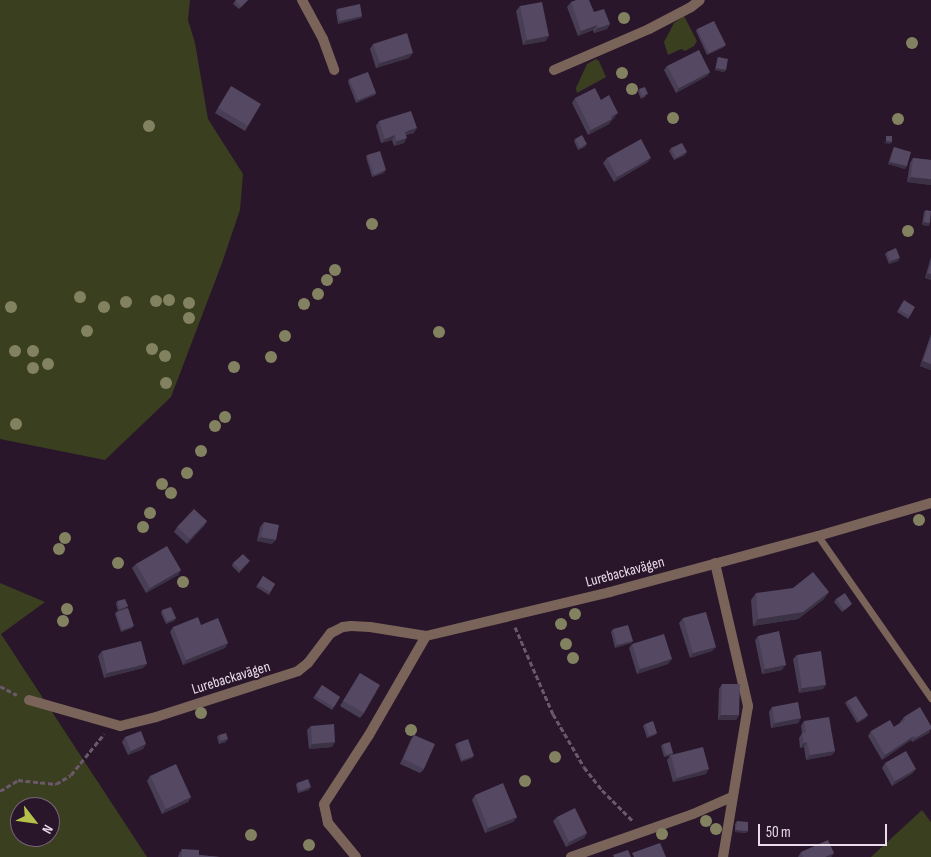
<!DOCTYPE html>
<html>
<head>
<meta charset="utf-8">
<style>
  body { margin:0 }
  #map { position:relative; width:931px; height:857px; overflow:hidden; background:#29162a; font-family:"Sofia Sans Condensed",sans-serif }
  div>[style] { position:absolute }
  .green>* { inset:0; background:#3a3f20 }
  .path>* { height:3px; margin-top:-1.5px; transform-origin:0; background:repeating-linear-gradient(90deg,#6b596b 0 5px,transparent 0 7.5px) }
  .service>* { height:7px; margin:-3.5px; padding:0 3.5px; transform-origin:3.5px; border-radius:3.5px; background:#7a645a }
  .minor>* { height:10px; margin:-5px; padding:0 5px; transform-origin:5px; border-radius:5px; background:#7a645a }
  .trees>* { width:12px; height:12px; margin:-6px; border-radius:50%; background:#838260 }
  .wall>* { inset:0; background:#483e55 }
  .shaded-wall>* { inset:0; background:#3b3245 }
  .building>* { inset:0; background:#544863 }
  span { translate:-50% -50%; white-space:nowrap; text-align:center; line-height:1.15; -webkit-text-stroke:4.5px #29162a; paint-order:stroke }
  .street-label { font-size:15px; color:#e9dbe9 }
  .north { position:absolute; left:10px; top:797px; width:50px; height:50px; box-sizing:border-box; background:#29162a; border:1px solid #766576; border-radius:50%; rotate:120deg; font-size:14px; font-weight:700; line-height:20px; text-align:center; color:#e9dbe9 }
  .north::after { content:''; display:block; margin:auto; width:18px; height:22px; background:#b5c24a; clip-path:polygon(50% 0,100% 100%,50% 72%,0 100%) }
  .scale { position:absolute; left:758px; top:824px; width:129px; height:22px; box-sizing:border-box; border:2px solid #e9dbe9; border-top:0; padding-left:6px; font-size:15px; line-height:18px; white-space:nowrap; color:#e9dbe9; -webkit-text-stroke:4px #29162a; paint-order:stroke }
</style>
</head>
<body>
<div id="map">
  <div class="green">
    <div style="clip-path:polygon(0 0,190px 0,188px 20px,195px 43px,208px 119px,243px 174px,240px 210px,222px 263px,171px 397px,105px 460px,0 439px)"></div>
    <div style="clip-path:polygon(684px 16px,697px 41px,694px 46px,685px 51px,681px 49px,668px 55px,664px 42px,674px 23px)"></div>
    <div style="clip-path:polygon(596px 59px,599px 61px,606px 77px,577px 93px,576px 88px,587px 64px)"></div>
    <div style="clip-path:polygon(evenodd,0 583px,45px 602px,1px 634px,147px 857px,0 857px,0 583px,20px 807px,50px 807px,50px 837px,20px 837px,20px 807px)"></div>
    <div style="clip-path:polygon(922px 810px,931px 822px,931px 857px,871px 857px)"></div>
  </div>
  <div class="path">
    <div style="left:515px;top:627px;width:95px;rotate:66.4deg"></div>
    <div style="left:553px;top:714px;width:61px;rotate:59.7deg"></div>
    <div style="left:584px;top:767px;width:29px;rotate:52deg"></div>
    <div style="left:602px;top:790px;width:45px;rotate:45deg"></div>
    <div style="left:0;top:686px;width:19px;rotate:28deg"></div>
    <div style="left:0;top:791px;width:21px;rotate:-31deg"></div>
    <div style="left:18px;top:780px;width:38px;rotate:6deg"></div>
    <div style="left:56px;top:784px;width:17px;rotate:-31deg"></div>
    <div style="left:71px;top:775px;width:53px;rotate:-51.2deg"></div>
  </div>
  <div class="service">
    <div style="left:818px;top:536px;width:198px;rotate:55.1deg"></div>
  </div>
  <div class="minor">
    <div style="left:302px;top:0;width:44px;rotate:61.7deg"></div>
    <div style="left:323px;top:39px;width:33px;rotate:70deg"></div>
    <div style="left:554px;top:70px;width:103px;rotate:-23.3deg"></div>
    <div style="left:649px;top:29px;width:47px;rotate:-27.6deg"></div>
    <div style="left:691px;top:7px;width:11px;rotate:-38deg"></div>
    <div style="left:715px;top:563px;width:147px;rotate:77deg"></div>
    <div style="left:748px;top:706px;width:153px;rotate:99.4deg"></div>
    <div style="left:29px;top:700px;width:95px;rotate:15.9deg"></div>
    <div style="left:120px;top:726px;width:37px;rotate:-14deg"></div>
    <div style="left:156px;top:717px;width:149px;rotate:-17.9deg"></div>
    <div style="left:298px;top:671px;width:13px;rotate:-39deg"></div>
    <div style="left:308px;top:663px;width:38px;rotate:-53deg"></div>
    <div style="left:331px;top:633px;width:13px;rotate:-27deg"></div>
    <div style="left:343px;top:627px;width:8px;rotate:-7deg"></div>
    <div style="left:351px;top:626px;width:19px;rotate:3deg"></div>
    <div style="left:370px;top:627px;width:57px;rotate:9.1deg"></div>
    <div style="left:426px;top:636px;width:189px;rotate:-13.4deg"></div>
    <div style="left:610px;top:592px;width:215px;rotate:-15.1deg"></div>
    <div style="left:818px;top:536px;width:118px;rotate:-16.3deg"></div>
    <div style="left:356px;top:857px;width:44px;rotate:-129.5deg"></div>
    <div style="left:328px;top:823px;width:19px;rotate:-102deg"></div>
    <div style="left:324px;top:804px;width:82px;rotate:-56.9deg"></div>
    <div style="left:369px;top:735px;width:114px;rotate:-60.1deg"></div>
    <div style="left:571px;top:857px;width:129px;rotate:-19.4deg"></div>
    <div style="left:693px;top:814px;width:43px;rotate:-23.6deg"></div>
  </div>
  <div class="trees">
    <div style="left:624px;top:18px"></div>
    <div style="left:912px;top:43px"></div>
    <div style="left:622px;top:73px"></div>
    <div style="left:632px;top:89px"></div>
    <div style="left:673px;top:118px"></div>
    <div style="left:898px;top:119px"></div>
    <div style="left:149px;top:126px"></div>
    <div style="left:372px;top:224px"></div>
    <div style="left:908px;top:231px"></div>
    <div style="left:335px;top:270px"></div>
    <div style="left:327px;top:280px"></div>
    <div style="left:318px;top:294px"></div>
    <div style="left:80px;top:297px"></div>
    <div style="left:169px;top:300px"></div>
    <div style="left:156px;top:301px"></div>
    <div style="left:126px;top:302px"></div>
    <div style="left:189px;top:303px"></div>
    <div style="left:304px;top:304px"></div>
    <div style="left:11px;top:307px"></div>
    <div style="left:104px;top:307px"></div>
    <div style="left:189px;top:318px"></div>
    <div style="left:87px;top:331px"></div>
    <div style="left:439px;top:332px"></div>
    <div style="left:285px;top:336px"></div>
    <div style="left:152px;top:349px"></div>
    <div style="left:15px;top:351px"></div>
    <div style="left:33px;top:351px"></div>
    <div style="left:165px;top:356px"></div>
    <div style="left:271px;top:357px"></div>
    <div style="left:48px;top:364px"></div>
    <div style="left:234px;top:367px"></div>
    <div style="left:33px;top:368px"></div>
    <div style="left:166px;top:383px"></div>
    <div style="left:225px;top:417px"></div>
    <div style="left:16px;top:424px"></div>
    <div style="left:215px;top:426px"></div>
    <div style="left:201px;top:451px"></div>
    <div style="left:187px;top:473px"></div>
    <div style="left:162px;top:484px"></div>
    <div style="left:171px;top:493px"></div>
    <div style="left:150px;top:513px"></div>
    <div style="left:919px;top:520px"></div>
    <div style="left:143px;top:527px"></div>
    <div style="left:65px;top:538px"></div>
    <div style="left:59px;top:549px"></div>
    <div style="left:118px;top:563px"></div>
    <div style="left:183px;top:582px"></div>
    <div style="left:67px;top:609px"></div>
    <div style="left:575px;top:614px"></div>
    <div style="left:63px;top:621px"></div>
    <div style="left:561px;top:624px"></div>
    <div style="left:566px;top:644px"></div>
    <div style="left:573px;top:658px"></div>
    <div style="left:201px;top:713px"></div>
    <div style="left:411px;top:730px"></div>
    <div style="left:555px;top:757px"></div>
    <div style="left:525px;top:781px"></div>
    <div style="left:706px;top:821px"></div>
    <div style="left:716px;top:829px"></div>
    <div style="left:662px;top:834px"></div>
    <div style="left:251px;top:835px"></div>
    <div style="left:309px;top:845px"></div>
  </div>
  <div class="wall">
    <div style="clip-path:polygon(236px 0,248px 0,239px 9px,233px 4px)"></div>
    <div style="clip-path:polygon(571px 2px,594px 12px,610px 24px,607px 29px,594px 33px,593px 30px,578px 36px,567px 7px)"></div>
    <div style="clip-path:polygon(520px 6px,546px 41px,523px 45px,516px 11px)"></div>
    <div style="clip-path:polygon(337px 9px,362px 16px,361px 18px,338px 24px,336px 12px)"></div>
    <div style="clip-path:polygon(697px 29px,724px 47px,707px 55px,696px 31px)"></div>
    <div style="clip-path:polygon(373px 44px,409px 58px,376px 68px,370px 49px)"></div>
    <div style="clip-path:polygon(718px 57px,724px 72px,715px 70px,717px 60px)"></div>
    <div style="clip-path:polygon(667px 66px,710px 72px,707px 76px,676px 93px,664px 70px)"></div>
    <div style="clip-path:polygon(349px 79px,376px 93px,375px 95px,356px 103px,348px 82px)"></div>
    <div style="clip-path:polygon(639px 89px,646px 96px,641px 99px,638px 92px)"></div>
    <div style="clip-path:polygon(228px 91px,248px 126px,245px 131px,215px 113px)"></div>
    <div style="clip-path:polygon(575px 98px,601px 100px,615px 118px,612px 119px,609px 124px,588px 135px,572px 103px)"></div>
    <div style="clip-path:polygon(379px 121px,414px 133px,406px 135px,404px 143px,394px 146px,392px 140px,381px 143px,376px 126px)"></div>
    <div style="clip-path:polygon(575px 139px,585px 147px,578px 150px,574px 141px)"></div>
    <div style="clip-path:polygon(894px 147px,907px 166px,905px 169px,888px 164px,893px 149px)"></div>
    <div style="clip-path:polygon(671px 148px,685px 155px,674px 160px,669px 151px)"></div>
    <div style="clip-path:polygon(367px 155px,384px 173px,372px 177px,366px 157px)"></div>
    <div style="clip-path:polygon(607px 158px,648px 162px,614px 182px,603px 163px)"></div>
    <div style="clip-path:polygon(913px 158px,931px 160px,931px 185px,907px 182px,910px 163px)"></div>
    <div style="clip-path:polygon(926px 210px,929px 226px,922px 225px,924px 212px)"></div>
    <div style="clip-path:polygon(887px 252px,898px 261px,889px 264px,885px 254px)"></div>
    <div style="clip-path:polygon(931px 257px,931px 280px,925px 278px)"></div>
    <div style="clip-path:polygon(902px 303px,910px 316px,908px 319px,897px 312px)"></div>
    <div style="clip-path:polygon(931px 334px,931px 370px,920px 366px)"></div>
    <div style="clip-path:polygon(207px 521px,204px 526px,187px 544px,174px 532px,177px 527px)"></div>
    <div style="clip-path:polygon(264px 522px,272px 544px,257px 541px,260px 527px)"></div>
    <div style="clip-path:polygon(233px 563px,248px 563px,239px 573px,232px 566px)"></div>
    <div style="clip-path:polygon(136px 564px,181px 570px,178px 575px,146px 593px,132px 568px)"></div>
    <div style="clip-path:polygon(263px 576px,275px 584px,269px 595px,256px 587px)"></div>
    <div style="clip-path:polygon(756px 593px,824px 599px,798px 619px,753px 626px,751px 600px)"></div>
    <div style="clip-path:polygon(836px 599px,850px 606px,842px 612px,834px 602px)"></div>
    <div style="clip-path:polygon(117px 601px,128px 606px,126px 609px,118px 611px,116px 604px)"></div>
    <div style="clip-path:polygon(162px 610px,176px 618px,174px 621px,166px 624px,161px 613px)"></div>
    <div style="clip-path:polygon(116px 612px,132px 628px,121px 632px,115px 614px)"></div>
    <div style="clip-path:polygon(683px 618px,716px 647px,712px 651px,690px 658px,679px 623px)"></div>
    <div style="clip-path:polygon(201px 625px,228px 643px,225px 648px,183px 665px,170px 632px,173px 627px)"></div>
    <div style="clip-path:polygon(613px 629px,633px 641px,631px 643px,615px 648px,611px 632px)"></div>
    <div style="clip-path:polygon(758px 636px,782px 670px,762px 674px,755px 640px)"></div>
    <div style="clip-path:polygon(632px 644px,668px 664px,637px 674px,629px 648px)"></div>
    <div style="clip-path:polygon(102px 651px,143px 668px,104px 678px,98px 656px)"></div>
    <div style="clip-path:polygon(797px 655px,823px 689px,799px 693px,793px 659px)"></div>
    <div style="clip-path:polygon(360px 673px,364px 713px,360px 718px,340px 706px)"></div>
    <div style="clip-path:polygon(722px 684px,739px 715px,736px 720px,718px 720px,719px 689px)"></div>
    <div style="clip-path:polygon(322px 685px,340px 697px,332px 710px,313px 698px)"></div>
    <div style="clip-path:polygon(847px 701px,868px 715px,866px 718px,857px 723px,845px 703px)"></div>
    <div style="clip-path:polygon(772px 707px,801px 718px,798px 723px,771px 728px,769px 712px)"></div>
    <div style="clip-path:polygon(904px 717px,929px 733px,912px 742px,911px 740px,882px 760px,868px 736px,871px 731px,894px 727px,901px 722px,900px 722px)"></div>
    <div style="clip-path:polygon(804px 721px,835px 751px,832px 755px,806px 760px,804px 747px,800px 748px,799px 738px,802px 733px,801px 726px)"></div>
    <div style="clip-path:polygon(645px 724px,657px 733px,655px 735px,647px 738px,643px 726px)"></div>
    <div style="clip-path:polygon(311px 726px,335px 742px,332px 747px,309px 749px,307px 730px)"></div>
    <div style="clip-path:polygon(219px 735px,226px 742px,219px 744px,217px 737px)"></div>
    <div style="clip-path:polygon(414px 735px,424px 769px,420px 773px,400px 764px,411px 739px)"></div>
    <div style="clip-path:polygon(125px 737px,143px 749px,128px 755px,122px 742px)"></div>
    <div style="clip-path:polygon(457px 743px,472px 758px,461px 762px,455px 745px)"></div>
    <div style="clip-path:polygon(663px 744px,673px 753px,672px 755px,706px 774px,673px 782px,667px 760px,670px 756px,664px 757px,661px 746px)"></div>
    <div style="clip-path:polygon(885px 763px,913px 773px,892px 786px,882px 768px)"></div>
    <div style="clip-path:polygon(150px 776px,191px 797px,188px 802px,162px 814px,147px 781px)"></div>
    <div style="clip-path:polygon(297px 783px,309px 790px,298px 793px,296px 785px)"></div>
    <div style="clip-path:polygon(475px 795px,517px 817px,513px 822px,485px 833px,472px 800px)"></div>
    <div style="clip-path:polygon(557px 817px,587px 833px,584px 838px,566px 847px,553px 821px)"></div>
    <div style="clip-path:polygon(737px 821px,748px 831px,746px 833px,735px 832px,735px 824px)"></div>
    <div style="clip-path:polygon(182px 849px,199px 855px,220px 857px,178px 857px,179px 854px)"></div>
    <div style="clip-path:polygon(801px 852px,834px 853px,831px 857px,798px 857px)"></div>
  </div>
  <div class="shaded-wall">
    <div style="clip-path:polygon(362px 16px,361px 18px,338px 24px,340px 21px)"></div>
    <div style="clip-path:polygon(610px 24px,607px 29px,594px 33px,598px 28px)"></div>
    <div style="clip-path:polygon(597px 25px,593px 30px,578px 36px,581px 31px)"></div>
    <div style="clip-path:polygon(549px 36px,546px 41px,523px 45px,527px 40px)"></div>
    <div style="clip-path:polygon(726px 45px,724px 47px,707px 55px,709px 53px)"></div>
    <div style="clip-path:polygon(413px 53px,409px 58px,376px 68px,380px 63px)"></div>
    <div style="clip-path:polygon(716px 68px,726px 70px,724px 72px,715px 70px)"></div>
    <div style="clip-path:polygon(710px 72px,707px 76px,676px 93px,679px 88px)"></div>
    <div style="clip-path:polygon(376px 93px,375px 95px,356px 103px,358px 100px)"></div>
    <div style="clip-path:polygon(618px 113px,609px 124px,588px 135px,591px 130px,611px 117px)"></div>
    <div style="clip-path:polygon(417px 128px,414px 133px,402px 136px,405px 132px)"></div>
    <div style="clip-path:polygon(395px 135px,392px 140px,381px 143px,385px 139px)"></div>
    <div style="clip-path:polygon(407px 138px,404px 143px,394px 146px,397px 141px)"></div>
    <div style="clip-path:polygon(886px 141px,892px 142px,890px 144px,884px 143px)"></div>
    <div style="clip-path:polygon(587px 144px,585px 147px,578px 150px,580px 148px)"></div>
    <div style="clip-path:polygon(687px 152px,685px 155px,674px 160px,676px 158px)"></div>
    <div style="clip-path:polygon(651px 158px,648px 162px,614px 182px,617px 177px)"></div>
    <div style="clip-path:polygon(890px 162px,907px 166px,905px 169px,888px 164px)"></div>
    <div style="clip-path:polygon(386px 170px,384px 173px,372px 177px,374px 175px)"></div>
    <div style="clip-path:polygon(911px 177px,931px 179px,931px 185px,907px 182px)"></div>
    <div style="clip-path:polygon(924px 222px,930px 223px,929px 226px,922px 225px)"></div>
    <div style="clip-path:polygon(900px 258px,898px 261px,889px 264px,890px 261px)"></div>
    <div style="clip-path:polygon(928px 273px,931px 274px,931px 280px,925px 278px)"></div>
    <div style="clip-path:polygon(923px 361px,931px 364px,931px 370px,920px 366px)"></div>
    <div style="clip-path:polygon(207px 521px,204px 526px,187px 544px,190px 539px)"></div>
    <div style="clip-path:polygon(261px 537px,276px 540px,272px 544px,257px 541px)"></div>
    <div style="clip-path:polygon(181px 570px,178px 575px,146px 593px,150px 588px)"></div>
    <div style="clip-path:polygon(829px 592px,824px 599px,798px 619px,753px 626px,758px 619px)"></div>
    <div style="clip-path:polygon(128px 606px,126px 609px,118px 611px,120px 609px)"></div>
    <div style="clip-path:polygon(176px 618px,174px 621px,166px 624px,167px 622px)"></div>
    <div style="clip-path:polygon(134px 626px,132px 628px,121px 632px,122px 630px)"></div>
    <div style="clip-path:polygon(633px 641px,631px 643px,615px 648px,617px 645px)"></div>
    <div style="clip-path:polygon(228px 643px,225px 648px,183px 665px,186px 660px)"></div>
    <div style="clip-path:polygon(716px 647px,712px 651px,690px 658px,693px 653px)"></div>
    <div style="clip-path:polygon(672px 659px,668px 664px,637px 674px,640px 669px)"></div>
    <div style="clip-path:polygon(147px 664px,143px 668px,104px 678px,107px 673px)"></div>
    <div style="clip-path:polygon(786px 665px,782px 670px,762px 674px,765px 669px)"></div>
    <div style="clip-path:polygon(826px 685px,823px 689px,799px 693px,802px 688px)"></div>
    <div style="clip-path:polygon(721px 715px,739px 715px,736px 720px,718px 720px)"></div>
    <div style="clip-path:polygon(868px 715px,866px 718px,857px 723px,859px 721px)"></div>
    <div style="clip-path:polygon(801px 718px,798px 723px,771px 728px,775px 723px)"></div>
    <div style="clip-path:polygon(931px 729px,929px 733px,912px 742px,915px 738px)"></div>
    <div style="clip-path:polygon(657px 733px,655px 735px,647px 738px,649px 736px)"></div>
    <div style="clip-path:polygon(914px 736px,911px 740px,882px 760px,885px 755px)"></div>
    <div style="clip-path:polygon(228px 739px,226px 742px,219px 744px,221px 741px)"></div>
    <div style="clip-path:polygon(335px 742px,332px 747px,309px 749px,312px 744px)"></div>
    <div style="clip-path:polygon(807px 742px,804px 747px,800px 748px,804px 743px)"></div>
    <div style="clip-path:polygon(146px 744px,143px 749px,128px 755px,131px 751px)"></div>
    <div style="clip-path:polygon(835px 751px,832px 755px,806px 760px,810px 755px)"></div>
    <div style="clip-path:polygon(673px 753px,671px 755px,664px 757px,666px 755px)"></div>
    <div style="clip-path:polygon(474px 756px,472px 758px,461px 762px,462px 760px)"></div>
    <div style="clip-path:polygon(709px 769px,706px 774px,673px 782px,677px 778px)"></div>
    <div style="clip-path:polygon(916px 769px,913px 773px,892px 786px,895px 781px)"></div>
    <div style="clip-path:polygon(311px 787px,309px 790px,298px 793px,300px 791px)"></div>
    <div style="clip-path:polygon(191px 797px,188px 802px,162px 814px,166px 809px)"></div>
    <div style="clip-path:polygon(517px 817px,513px 822px,485px 833px,488px 828px)"></div>
    <div style="clip-path:polygon(736px 830px,748px 831px,746px 833px,735px 832px)"></div>
    <div style="clip-path:polygon(587px 833px,584px 838px,566px 847px,569px 842px)"></div>
    <div style="clip-path:polygon(834px 853px,831px 857px,825px 857px)"></div>
  </div>
  <div class="building">
    <div style="clip-path:polygon(236px 0,248px 0,241px 7px,235px 1px)"></div>
    <div style="clip-path:polygon(576px 0,589px 0,594px 12px,604px 9px,610px 24px,598px 28px,597px 25px,581px 31px,571px 2px)"></div>
    <div style="clip-path:polygon(542px 2px,549px 36px,527px 40px,520px 6px)"></div>
    <div style="clip-path:polygon(360px 4px,362px 16px,340px 21px,337px 9px)"></div>
    <div style="clip-path:polygon(714px 21px,726px 45px,709px 53px,697px 29px)"></div>
    <div style="clip-path:polygon(407px 33px,413px 53px,380px 63px,373px 44px)"></div>
    <div style="clip-path:polygon(699px 50px,710px 72px,679px 88px,667px 66px)"></div>
    <div style="clip-path:polygon(718px 57px,728px 59px,726px 70px,716px 68px)"></div>
    <div style="clip-path:polygon(368px 72px,376px 93px,358px 100px,349px 79px)"></div>
    <div style="clip-path:polygon(231px 86px,261px 104px,248px 126px,218px 108px)"></div>
    <div style="clip-path:polygon(645px 87px,648px 94px,642px 96px,639px 89px)"></div>
    <div style="clip-path:polygon(595px 88px,601px 100px,609px 95px,618px 113px,611px 117px,612px 119px,591px 130px,575px 98px)"></div>
    <div style="clip-path:polygon(411px 111px,417px 128px,405px 132px,407px 138px,397px 141px,395px 135px,385px 139px,379px 121px)"></div>
    <div style="clip-path:polygon(582px 135px,587px 144px,580px 148px,575px 139px)"></div>
    <div style="clip-path:polygon(886px 136px,892px 136px,892px 142px,886px 141px)"></div>
    <div style="clip-path:polygon(641px 139px,651px 158px,617px 177px,607px 158px)"></div>
    <div style="clip-path:polygon(682px 143px,687px 152px,676px 158px,671px 148px)"></div>
    <div style="clip-path:polygon(894px 147px,911px 152px,907px 166px,890px 162px)"></div>
    <div style="clip-path:polygon(380px 151px,386px 170px,374px 175px,367px 155px)"></div>
    <div style="clip-path:polygon(913px 158px,931px 160px,931px 179px,911px 177px)"></div>
    <div style="clip-path:polygon(926px 210px,931px 211px,930px 223px,924px 222px)"></div>
    <div style="clip-path:polygon(896px 248px,900px 258px,890px 261px,887px 252px)"></div>
    <div style="clip-path:polygon(931px 264px,931px 274px,928px 273px)"></div>
    <div style="clip-path:polygon(904px 300px,915px 307px,910px 316px,899px 310px)"></div>
    <div style="clip-path:polygon(931px 339px,931px 364px,923px 361px)"></div>
    <div style="clip-path:polygon(194px 509px,207px 521px,190px 539px,177px 527px)"></div>
    <div style="clip-path:polygon(264px 522px,279px 525px,276px 540px,261px 537px)"></div>
    <div style="clip-path:polygon(167px 546px,181px 570px,150px 588px,136px 564px)"></div>
    <div style="clip-path:polygon(243px 554px,250px 561px,240px 570px,233px 563px)"></div>
    <div style="clip-path:polygon(813px 572px,829px 592px,803px 612px,758px 619px,756px 593px,793px 588px)"></div>
    <div style="clip-path:polygon(263px 576px,275px 584px,270px 592px,258px 585px)"></div>
    <div style="clip-path:polygon(845px 593px,852px 604px,844px 610px,836px 599px)"></div>
    <div style="clip-path:polygon(125px 599px,128px 606px,120px 609px,117px 601px)"></div>
    <div style="clip-path:polygon(171px 607px,176px 618px,167px 622px,162px 610px)"></div>
    <div style="clip-path:polygon(128px 608px,134px 626px,122px 630px,116px 612px)"></div>
    <div style="clip-path:polygon(706px 612px,716px 647px,693px 653px,683px 618px)"></div>
    <div style="clip-path:polygon(198px 617px,201px 625px,218px 618px,228px 643px,186px 660px,173px 627px)"></div>
    <div style="clip-path:polygon(628px 625px,633px 641px,617px 645px,613px 629px)"></div>
    <div style="clip-path:polygon(779px 631px,786px 665px,765px 669px,758px 636px)"></div>
    <div style="clip-path:polygon(664px 634px,672px 659px,640px 669px,632px 644px)"></div>
    <div style="clip-path:polygon(141px 641px,147px 664px,107px 673px,102px 651px)"></div>
    <div style="clip-path:polygon(821px 651px,826px 685px,802px 688px,797px 655px)"></div>
    <div style="clip-path:polygon(360px 673px,380px 685px,364px 713px,343px 701px)"></div>
    <div style="clip-path:polygon(722px 684px,740px 684px,739px 715px,721px 715px)"></div>
    <div style="clip-path:polygon(322px 685px,340px 697px,334px 707px,315px 696px)"></div>
    <div style="clip-path:polygon(856px 696px,868px 715px,859px 721px,847px 701px)"></div>
    <div style="clip-path:polygon(798px 702px,801px 718px,775px 723px,772px 707px)"></div>
    <div style="clip-path:polygon(920px 707px,931px 726px,931px 729px,915px 738px,914px 736px,885px 755px,871px 731px,890px 720px,894px 727px,905px 720px,904px 717px)"></div>
    <div style="clip-path:polygon(829px 717px,835px 751px,810px 755px,807px 742px,804px 743px,802px 733px,806px 733px,804px 721px)"></div>
    <div style="clip-path:polygon(653px 721px,657px 733px,649px 736px,645px 724px)"></div>
    <div style="clip-path:polygon(334px 724px,335px 742px,312px 744px,311px 726px)"></div>
    <div style="clip-path:polygon(141px 731px,146px 744px,131px 751px,125px 737px)"></div>
    <div style="clip-path:polygon(226px 733px,228px 739px,221px 741px,219px 735px)"></div>
    <div style="clip-path:polygon(414px 735px,435px 744px,424px 769px,403px 759px)"></div>
    <div style="clip-path:polygon(468px 739px,474px 756px,462px 760px,457px 743px)"></div>
    <div style="clip-path:polygon(670px 742px,673px 753px,666px 755px,663px 744px)"></div>
    <div style="clip-path:polygon(703px 747px,709px 769px,677px 778px,671px 755px)"></div>
    <div style="clip-path:polygon(906px 751px,916px 769px,895px 781px,885px 763px)"></div>
    <div style="clip-path:polygon(176px 764px,191px 797px,166px 809px,150px 776px)"></div>
    <div style="clip-path:polygon(308px 779px,311px 787px,300px 791px,297px 783px)"></div>
    <div style="clip-path:polygon(503px 783px,517px 817px,488px 828px,475px 795px)"></div>
    <div style="clip-path:polygon(575px 808px,587px 833px,569px 842px,557px 817px)"></div>
    <div style="clip-path:polygon(737px 821px,748px 822px,748px 831px,736px 830px)"></div>
    <div style="clip-path:polygon(828px 840px,834px 853px,825px 857px,803px 857px,801px 852px)"></div>
    <div style="clip-path:polygon(660px 843px,666px 857px,634px 857px,632px 853px)"></div>
    <div style="clip-path:polygon(182px 849px,199px 850px,199px 855px,220px 857px,182px 857px)"></div>
    <div style="clip-path:polygon(628px 850px,631px 857px,614px 857px,613px 855px)"></div>
  </div>
  <div class="street-label">
    <span style="left:625px;top:572px;rotate:-15deg">Lurebackavägen</span>
    <span style="left:231px;top:678px;rotate:-17deg">Lurebackavägen</span>
  </div>
  <div class="north">N</div>
  <div class="scale">50 m</div>
</div>
</body>
</html>
